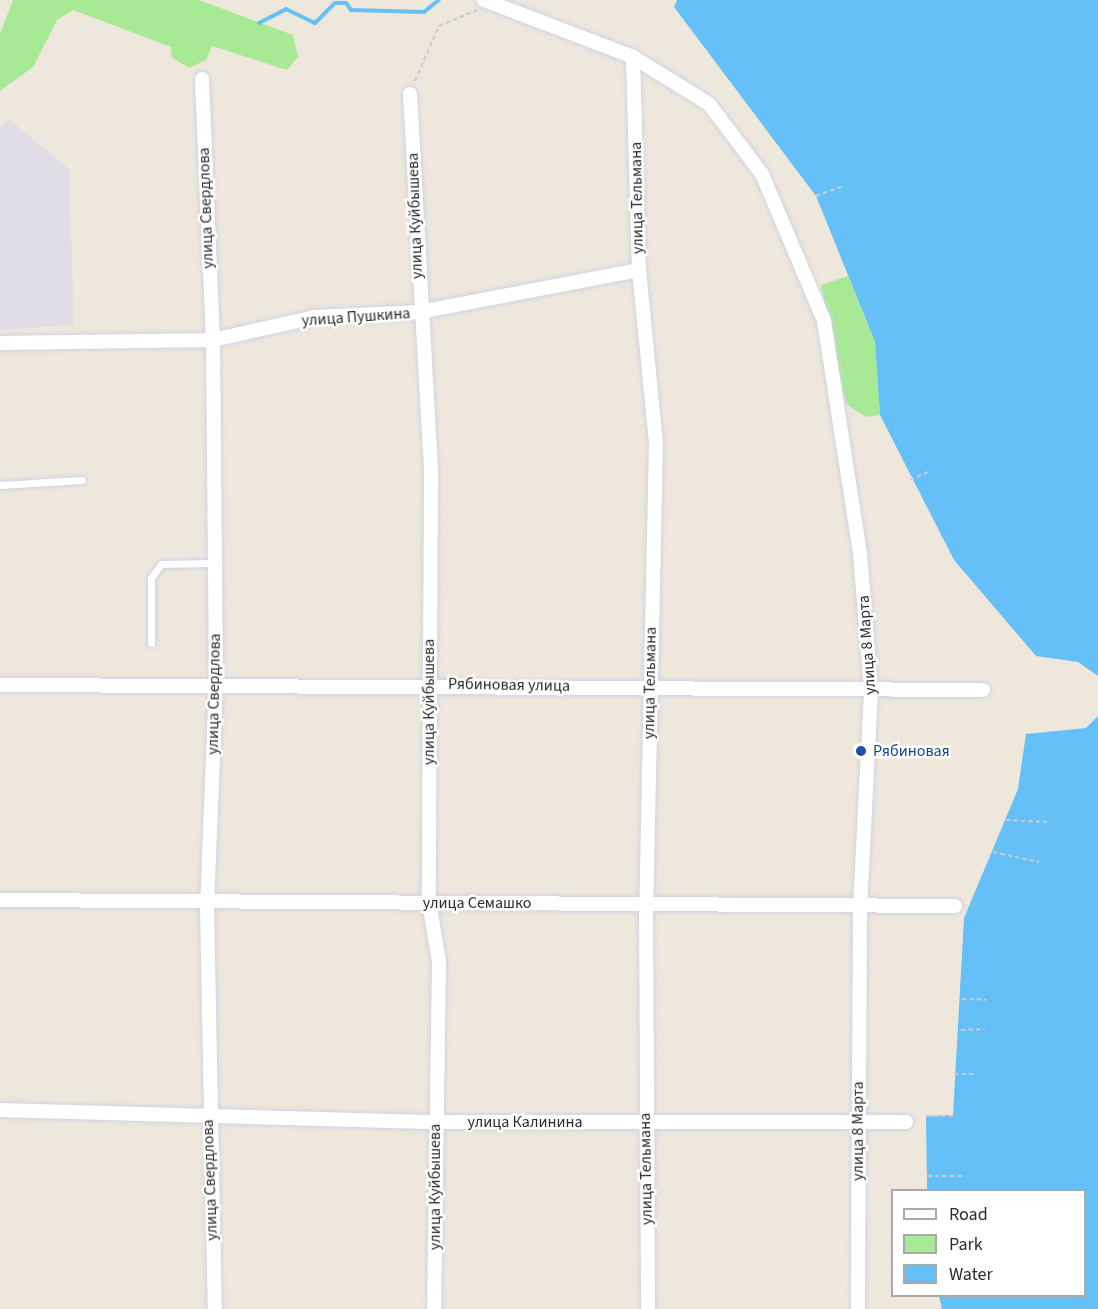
<!DOCTYPE html>
<html>
<head>
<meta charset="utf-8">
<style>
  body { margin:0 }
  #map { position:relative; width:1098px; height:1309px; overflow:hidden; background:#eee8dc; font-family:"Source Sans 3",sans-serif }
  div>[style] { position:absolute }
  .industrial>* { inset:0; background:#e1dde6 }
  .green>* { inset:0; background:#a7e994 }
  .water>* { inset:0; background:#66c0f8 }
  .stream>* { height:4px; margin:-2px; padding:0 2px; transform-origin:2px; border-radius:2px; background:#66c0f8 }
  .path>* { height:2px; margin-top:-1px; transform-origin:0; background:repeating-linear-gradient(90deg,#ccc 0 4.5px,transparent 0 7.5px) }
  .roads { filter:drop-shadow(0 0 2px #d1d2e5) drop-shadow(0 0 2px #d1d2e5) }
  .lane>* { height:7px; margin:-3.5px; padding:0 3.5px; transform-origin:3.5px; border-radius:3.5px; background:#fff }
  .street>* { height:14px; margin:-7px; padding:0 7px; transform-origin:7px; border-radius:7px; background:#fff }
  .dots>* { width:16px; height:16px; translate:-50% -50%; box-sizing:border-box; border:3px solid #fff; border-radius:50% }
  span { translate:-50% -50%; white-space:nowrap; text-align:center; line-height:1.15; -webkit-text-stroke:5px #fff; paint-order:stroke }
  .street-label { font-size:16px; color:#2b2b2b }
  .transit-label { font-size:16px; color:#164399 }
  .left { translate:0 -50%; text-align:left }
  .legend { position:absolute; left:891px; top:1189px; width:195px; height:108px; box-sizing:border-box; background:#fff; border:2px solid #aaa; margin:0; padding:8px 10px; list-style:none; font-size:18px; color:#2b2b2b }
  .legend li { display:flex; align-items:center; gap:12px; height:30px }
  .legend b { width:30px; border:2px solid #aaa }
</style>
</head>
<body>
<div id="map">
  <div class="industrial">
    <div style="clip-path:polygon(9px 119px,69px 169px,74px 325px,0 330px,0 127px)"></div>
  </div>
  <div class="green">
    <div style="clip-path:polygon(13px 0,199px 0,293px 35px,298px 57px,287px 70px,212px 46px,206px 60px,189px 68px,172px 58px,171px 47px,73px 10px,57px 20px,33px 67px,0 91px,0 34px)"></div>
    <div style="clip-path:polygon(848px 276px,875px 342px,880px 415px,866px 417px,846px 404px,821px 285px)"></div>
  </div>
  <div class="water">
    <div style="clip-path:polygon(677px 0,1098px 0,1098px 676px,1078px 662px,1036px 656px,954px 560px,880px 415px,875px 342px,816px 196px,674px 7px)"></div>
    <div style="clip-path:polygon(1098px 716px,1098px 1309px,942px 1309px,939px 1296px,1084px 1296px,1084px 1190px,927px 1190px,926px 1116px,953px 1115px,964px 918px,1018px 789px,1026px 734px,1086px 728px)"></div>
  </div>
  <div class="stream">
    <div style="left:259px;top:23px;width:30px;rotate:-27deg"></div>
    <div style="left:286px;top:9px;width:32px;rotate:26deg"></div>
    <div style="left:315px;top:23px;width:28px;rotate:-45deg"></div>
    <div style="left:335px;top:3px;width:11px"></div>
    <div style="left:346px;top:3px;width:9px;rotate:54deg"></div>
    <div style="left:351px;top:10px;width:73px;rotate:1.6deg"></div>
    <div style="left:424px;top:12px;width:19px;rotate:-39deg"></div>
  </div>
  <div class="path">
    <div style="left:415px;top:81px;width:60px;rotate:-66.4deg"></div>
    <div style="left:439px;top:26px;width:41px;rotate:-22.8deg"></div>
    <div style="left:816px;top:196px;width:27px;rotate:-20deg"></div>
    <div style="left:910px;top:480px;width:22px;rotate:-24deg"></div>
    <div style="left:1006px;top:820px;width:41px;rotate:2.8deg"></div>
    <div style="left:993px;top:852px;width:47px;rotate:12.3deg"></div>
    <div style="left:962px;top:999px;width:24px;rotate:2deg"></div>
    <div style="left:961px;top:1030px;width:24px;rotate:-2deg"></div>
    <div style="left:954px;top:1074px;width:23px"></div>
    <div style="left:926px;top:1116px;width:27px"></div>
    <div style="left:927px;top:1176px;width:35px"></div>
  </div>
  <div class="roads">
    <div class="lane">
      <div style="left:0;top:485px;width:82px;rotate:-3.5deg"></div>
      <div style="left:151px;top:643px;width:65px;rotate:-90deg"></div>
      <div style="left:151px;top:578px;width:17px;rotate:-54deg"></div>
      <div style="left:161px;top:564px;width:52px;rotate:-1.1deg"></div>
    </div>
    <div class="street">
      <div style="left:484px;top:0;width:160px;rotate:20.9deg"></div>
      <div style="left:633px;top:57px;width:89px;rotate:31.7deg"></div>
      <div style="left:709px;top:104px;width:88px;rotate:52.9deg"></div>
      <div style="left:762px;top:174px;width:160px;rotate:67.1deg"></div>
      <div style="left:824px;top:321px;width:235px;rotate:81.2deg"></div>
      <div style="left:860px;top:553px;width:138px;rotate:85.4deg"></div>
      <div style="left:871px;top:691px;width:214px;rotate:92.9deg"></div>
      <div style="left:860px;top:905px;width:404px;rotate:90.3deg"></div>
      <div style="left:633px;top:57px;width:213px;rotate:88.4deg"></div>
      <div style="left:639px;top:270px;width:173px;rotate:84.4deg"></div>
      <div style="left:656px;top:442px;width:462px;rotate:91.2deg"></div>
      <div style="left:646px;top:904px;width:405px;rotate:89.7deg"></div>
      <div style="left:202px;top:79px;width:261px;rotate:87.6deg"></div>
      <div style="left:213px;top:340px;width:343px;rotate:89.5deg"></div>
      <div style="left:216px;top:683px;width:221px;rotate:92.3deg"></div>
      <div style="left:207px;top:904px;width:405px;rotate:88.9deg"></div>
      <div style="left:410px;top:94px;width:380px;rotate:86.8deg"></div>
      <div style="left:431px;top:473px;width:429px;rotate:90.3deg"></div>
      <div style="left:429px;top:902px;width:60px;rotate:80.4deg"></div>
      <div style="left:439px;top:961px;width:348px;rotate:90.8deg"></div>
      <div style="left:0;top:343px;width:213px;rotate:-0.8deg"></div>
      <div style="left:213px;top:340px;width:105px;rotate:-12.7deg"></div>
      <div style="left:315px;top:317px;width:104px;rotate:-2.8deg"></div>
      <div style="left:419px;top:312px;width:224px;rotate:-10.8deg"></div>
      <div style="left:0;top:685px;width:983px;rotate:0.29deg"></div>
      <div style="left:0;top:900px;width:955px;rotate:0.36deg"></div>
      <div style="left:0;top:1110px;width:436px;rotate:1.6deg"></div>
      <div style="left:436px;top:1122px;width:470px"></div>
    </div>
  </div>
  <div class="dots">
    <div style="left:861px;top:751px;background:#1a4fb4"></div>
  </div>
  <div class="street-label">
    <span style="left:637px;top:198px;rotate:-91deg">улица Тельмана</span>
    <span style="left:206px;top:208px;rotate:-92deg">улица Свердлова</span>
    <span style="left:415px;top:216px;rotate:-92deg">улица Куйбышева</span>
    <span style="left:356px;top:317px;rotate:-4deg">улица Пушкина</span>
    <span style="left:867px;top:645px;rotate:-94deg">улица 8 Марта</span>
    <span style="left:650px;top:683px;rotate:-89deg">улица Тельмана</span>
    <span style="left:509px;top:685px;rotate:1deg">Рябиновая улица</span>
    <span style="left:214px;top:694px;rotate:-89deg">улица Свердлова</span>
    <span style="left:429px;top:702px;rotate:-90deg">улица Куйбышева</span>
    <span style="left:477px;top:903px">улица Семашко</span>
    <span style="left:525px;top:1122px">улица Калинина</span>
    <span style="left:858px;top:1131px;rotate:-90deg">улица 8 Марта</span>
    <span style="left:646px;top:1169px;rotate:-91deg">улица Тельмана</span>
    <span style="left:210px;top:1180px;rotate:-92deg">улица Свердлова</span>
    <span style="left:435px;top:1187px;rotate:-90deg">улица Куйбышева</span>
  </div>
  <div class="transit-label">
    <span class="left" style="left:873px;top:751px">Рябиновая</span>
  </div>
  <ul class="legend">
  <li><b style="height:8px;background:#fff"></b>Road</li>
  <li><b style="height:16px;background:#a7e994"></b>Park</li>
  <li><b style="height:16px;background:#66c0f8"></b>Water</li>
  </ul>
</div>
</body>
</html>
